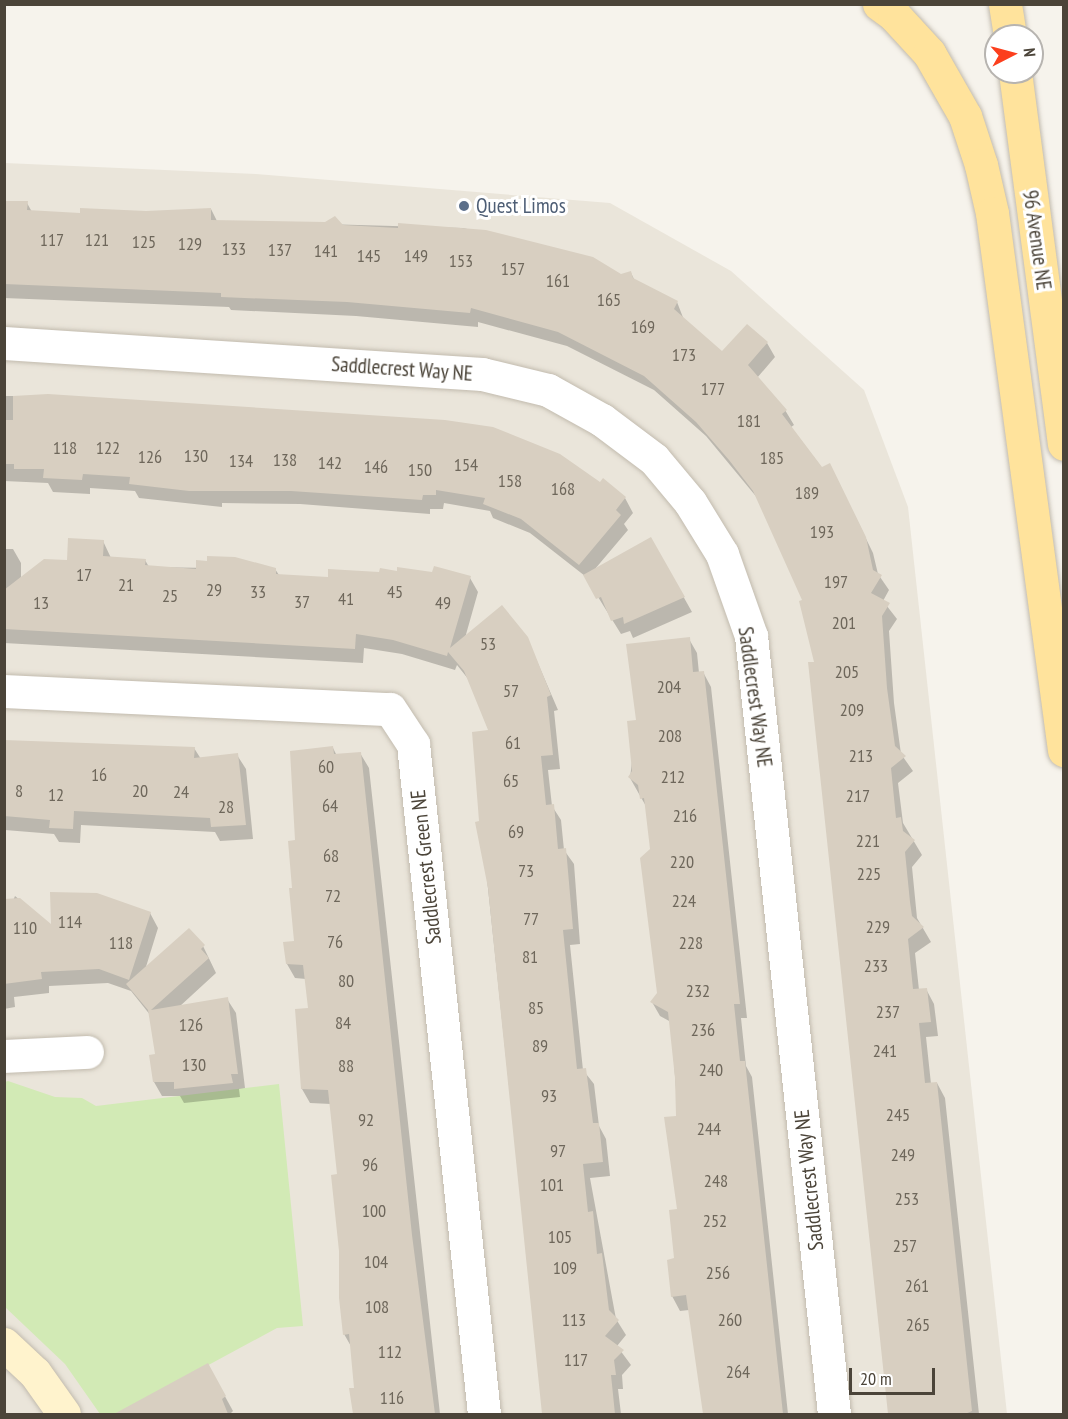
<!DOCTYPE html>
<html>
<head>
<meta charset="utf-8">
<style>
  body { margin:0 }
  #map { position:relative; width:1068px; height:1419px; overflow:hidden; background:#f6f3ec; font-family:"PT Sans Narrow",sans-serif }
  div>[style] { position:absolute }
  .residential>* { inset:0; background:#eae5da }
  .green>* { inset:0; background:#d2eab5 }
  .shadow>* { inset:0; background:#0003 }
  .building>* { inset:0; background:#d8cfc1 }
  .roads { filter:drop-shadow(0 0 2px #c2bbae) drop-shadow(0 0 2px #c2bbae) }
  .street>* { height:33px; margin:-16.5px; padding:0 16.5px; transform-origin:16.5px; border-radius:16.5px; background:#fff }
  .secondary>* { height:33px; margin:-16.5px; padding:0 16.5px; transform-origin:16.5px; border-radius:16.5px; background:#fff3cd }
  .primary>* { height:33px; margin:-16.5px; padding:0 16.5px; transform-origin:16.5px; border-radius:16.5px; background:#ffe39c }
  .dots>* { width:16px; height:16px; translate:-50% -50%; box-sizing:border-box; border:3px solid #fff; border-radius:50% }
  span { translate:-50% -50%; white-space:nowrap; text-align:center; line-height:1.15; -webkit-text-stroke:6px #fff; paint-order:stroke }
  .number-label { font-size:18px; color:#6e675b }
  .number-label span { -webkit-text-stroke-width:0 }
  .service-label { font-size:21px; color:#4e5e75 }
  .left { translate:0 -50%; text-align:left }
  .street-label { font-size:21px; color:#4b4439 }
  .frame { position:absolute; inset:0; border:6px solid #4b4439; pointer-events:none }
  .north { position:absolute; left:984px; top:24px; width:60px; height:60px; box-sizing:border-box; background:#fff; border:2px solid #b7b4b0; border-radius:50%; rotate:84deg; font-size:16px; font-weight:700; line-height:24px; text-align:center; color:#4b4439 }
  .north::after { content:''; display:block; margin:auto; width:21px; height:27px; background:#fc3f1d; clip-path:polygon(50% 0,100% 100%,50% 72%,0 100%) }
  .scale { position:absolute; left:849px; top:1368px; width:86px; height:27px; box-sizing:border-box; border:3px solid #4b4439; border-top:0; padding-left:8px; font-size:18px; line-height:21px; white-space:nowrap; color:#4b4439; -webkit-text-stroke:4px #fff; paint-order:stroke }
</style>
</head>
<body>
<div id="map">
  <div class="residential">
    <div style="clip-path:polygon(5px 163px,256px 174px,610px 203px,731px 271px,864px 390px,908px 507px,1007px 1414px,5px 1414px)"></div>
  </div>
  <div class="green">
    <div style="clip-path:polygon(8px 1081px,55px 1097px,82px 1098px,96px 1106px,279px 1084px,303px 1326px,277px 1328px,118px 1414px,100px 1414px,65px 1364px,5px 1307px,5px 1082px)"></div>
  </div>
  <div class="shadow">
    <div style="clip-path:polygon(4px 203px,27px 203px,32px 212px,81px 215px,211px 209px,217px 221px,463px 228px,592px 259px,621px 275px,631px 273px,635px 281px,677px 302px,684px 320px,722px 353px,767px 343px,775px 357px,757px 378px,785px 410px,794px 425px,791px 427px,822px 468px,830px 465px,873px 553px,878px 574px,889px 590px,883px 601px,897px 619px,889px 631px,894px 703px,901px 754px,913px 771px,898px 783px,903px 823px,922px 855px,912px 867px,917px 918px,931px 942px,915px 953px,919px 990px,926px 989px,934px 1004px,938px 1036px,926px 1037px,931px 1084px,937px 1083px,945px 1098px,979px 1414px,890px 1414px,809px 664px,815px 663px,804px 602px,759px 500px,706px 436px,654px 390px,567px 346px,478px 322px,478px 327px,356px 316px,231px 310px,229px 307px,4px 298px)"></div>
    <div style="clip-path:polygon(4px 396px,48px 396px,600px 484px,625px 498px,633px 513px,624px 524px,628px 530px,595px 569px,651px 539px,692px 612px,633px 638px,630px 631px,621px 634px,585px 576px,530px 533px,493px 518px,490px 511px,444px 503px,443px 509px,430px 509px,430px 514px,300px 504px,222px 503px,222px 507px,139px 498px,135px 491px,90px 488px,90px 494px,53px 492px,48px 483px,4px 481px)"></div>
    <div style="clip-path:polygon(103px 541px,111px 558px,145px 560px,149px 567px,275px 569px,279px 575px,329px 578px,470px 578px,478px 592px,465px 638px,527px 638px,558px 710px,554px 711px,560px 769px,548px 770px,552px 806px,561px 820px,564px 850px,574px 864px,580px 944px,570px 945px,583px 1070px,594px 1084px,599px 1126px,606px 1139px,610px 1176px,590px 1178px,616px 1319px,626px 1335px,617px 1346px,631px 1365px,622px 1375px,623px 1389px,618px 1389px,621px 1414px,544px 1414px,481px 823px,490px 732px,469px 680px,457px 665px,455px 670px,402px 654px,364px 648px,363px 663px,4px 643px,4px 549px,13px 549px,21px 563px,21px 579px,68px 562px)"></div>
    <div style="clip-path:polygon(689px 639px,697px 653px,699px 673px,703px 672px,711px 687px,747px 1018px,741px 1018px,746px 1066px,752px 1077px,788px 1414px,704px 1414px,689px 1310px,680px 1311px,672px 1296px,679px 1211px,678px 1117px,671px 1022px,660px 1016px,652px 1002px,658px 994px,651px 850px,647px 808px,630px 778px,637px 721px)"></div>
    <div style="clip-path:polygon(4px 742px,194px 748px,201px 759px,237px 755px,246px 769px,253px 839px,220px 841px,215px 832px,81px 825px,80px 843px,59px 842px,54px 834px,5px 830px)"></div>
    <div style="clip-path:polygon(333px 748px,337px 756px,360px 753px,369px 768px,440px 1414px,354px 1414px,351px 1390px,356px 1389px,352px 1348px,344px 1334px,338px 1175px,331px 1104px,310px 1103px,302px 1089px,310px 1010px,306px 979px,295px 978px,287px 964px,296px 943px,297px 841px)"></div>
    <div style="clip-path:polygon(15px 896px,53px 927px,150px 913px,158px 928px,145px 970px,203px 946px,216px 973px,179px 1007px,227px 999px,236px 1013px,245px 1088px,239px 1089px,240px 1097px,184px 1103px,180px 1096px,162px 1096px,154px 1082px,157px 1056px,151px 1016px,131px 991px,108px 983px,49px 986px,49px 993px,14px 997px,15px 1007px,4px 1009px,4px 922px)"></div>
    <div style="clip-path:polygon(216px 1380px,233px 1411px,230px 1414px,150px 1414px,143px 1401px)"></div>
  </div>
  <div class="building">
    <div style="clip-path:polygon(4px 201px,28px 201px,27px 210px,80px 213px,80px 208px,146px 211px,211px 208px,211px 220px,325px 222px,335px 216px,343px 225px,398px 228px,398px 223px,486px 230px,593px 257px,621px 274px,631px 271px,633px 278px,678px 301px,674px 309px,722px 351px,747px 324px,768px 342px,748px 365px,787px 410px,782px 414px,822px 467px,830px 463px,866px 537px,873px 570px,882px 575px,871px 593px,890px 603px,882px 616px,887px 688px,895px 746px,906px 756px,891px 768px,896px 818px,901px 817px,903px 831px,915px 840px,905px 852px,910px 902px,912px 916px,924px 927px,908px 939px,913px 989px,927px 988px,931px 1022px,919px 1023px,925px 1083px,937px 1082px,972px 1411px,965px 1414px,888px 1414px,808px 662px,814px 662px,799px 601px,802px 600px,753px 491px,729px 460px,696px 422px,644px 376px,558px 332px,471px 308px,470px 313px,347px 302px,221px 297px,221px 293px,4px 284px)"></div>
    <div style="clip-path:polygon(48px 394px,445px 420px,493px 427px,560px 454px,600px 482px,603px 478px,626px 497px,616px 510px,621px 515px,579px 565px,521px 519px,483px 504px,485px 498px,436px 490px,436px 495px,423px 495px,422px 500px,291px 491px,189px 491px,129px 484px,130px 477px,83px 474px,82px 480px,43px 478px,44px 469px,14px 469px,14px 464px,4px 464px,4px 432px,5px 420px,13px 420px,13px 396px)"></div>
    <div style="clip-path:polygon(651px 537px,685px 597px,624px 624px,623px 617px,611px 621px,601px 597px,596px 599px,583px 575px)"></div>
    <div style="clip-path:polygon(68px 538px,104px 540px,103px 556px,146px 559px,145px 565px,196px 569px,196px 560px,207px 561px,207px 556px,235px 557px,276px 568px,276px 574px,328px 577px,328px 569px,379px 572px,380px 568px,397px 571px,397px 567px,432px 572px,434px 566px,471px 576px,450px 648px,502px 605px,528px 637px,551px 695px,547px 697px,553px 755px,541px 756px,546px 805px,554px 804px,558px 849px,566px 848px,573px 929px,563px 930px,577px 1069px,586px 1068px,593px 1123px,599px 1123px,603px 1162px,583px 1164px,588px 1212px,593px 1211px,597px 1254px,602px 1253px,609px 1310px,619px 1320px,605px 1336px,624px 1350px,614px 1360px,616px 1375px,611px 1375px,615px 1414px,542px 1414px,488px 888px,475px 822px,479px 821px,472px 732px,488px 730px,464px 671px,448px 652px,447px 656px,393px 640px,356px 634px,355px 649px,4px 629px,4px 590px,44px 559px,67px 560px)"></div>
    <div style="clip-path:polygon(690px 637px,693px 672px,704px 671px,740px 1004px,734px 1004px,740px 1061px,745px 1061px,783px 1414px,703px 1414px,686px 1295px,671px 1297px,667px 1260px,674px 1258px,669px 1210px,677px 1209px,664px 1117px,676px 1116px,675px 1078px,668px 1012px,650px 1002px,657px 993px,640px 858px,650px 849px,644px 798px,640px 799px,638px 785px,628px 777px,632px 771px,627px 721px,636px 720px,626px 644px)"></div>
    <div style="clip-path:polygon(4px 740px,195px 747px,194px 758px,238px 753px,246px 825px,211px 827px,210px 818px,74px 811px,73px 829px,49px 828px,50px 820px,4px 816px)"></div>
    <div style="clip-path:polygon(333px 746px,334px 754px,361px 752px,412px 1235px,435px 1414px,353px 1414px,349px 1388px,354px 1388px,349px 1334px,343px 1335px,339px 1298px,339px 1251px,331px 1175px,337px 1174px,328px 1090px,301px 1089px,295px 1009px,308px 1008px,303px 965px,286px 964px,283px 942px,294px 941px,289px 888px,292px 888px,288px 841px,295px 840px,290px 751px)"></div>
    <div style="clip-path:polygon(50px 892px,97px 893px,151px 912px,129px 980px,99px 969px,41px 972px,42px 979px,4px 984px,4px 899px,20px 898px,51px 924px)"></div>
    <div style="clip-path:polygon(189px 928px,205px 945px,201px 949px,209px 958px,151px 1010px,228px 997px,238px 1074px,231px 1074px,233px 1083px,174px 1089px,174px 1082px,153px 1082px,149px 1055px,155px 1054px,148px 1010px,126px 984px)"></div>
    <div style="clip-path:polygon(208px 1363px,226px 1396px,222px 1399px,228px 1414px,114px 1414px)"></div>
  </div>
  <div class="roads">
    <div class="street">
      <div style="left:4px;top:343px;width:479px;rotate:3.7deg"></div>
      <div style="left:482px;top:374px;width:68px;rotate:13.6deg"></div>
      <div style="left:548px;top:390px;width:62px;rotate:29.1deg"></div>
      <div style="left:602px;top:420px;width:65px;rotate:36.9deg"></div>
      <div style="left:654px;top:459px;width:56px;rotate:50.1deg"></div>
      <div style="left:690px;top:502px;width:61px;rotate:58.4deg"></div>
      <div style="left:722px;top:554px;width:87px;rotate:70.5deg"></div>
      <div style="left:751px;top:636px;width:782px;rotate:83.91deg"></div>
      <div style="left:4px;top:691px;width:386px;rotate:2.7deg"></div>
      <div style="left:390px;top:709px;width:42px;rotate:56.7deg"></div>
      <div style="left:413px;top:744px;width:674px;rotate:83.95deg"></div>
      <div style="left:4px;top:1056px;width:83px;rotate:-2.8deg"></div>
    </div>
    <div class="secondary">
      <div style="left:4px;top:1344px;width:42px;rotate:43.1deg"></div>
      <div style="left:35px;top:1373px;width:50px;rotate:54.7deg"></div>
    </div>
    <div class="primary">
      <div style="left:879px;top:4px;width:19px;rotate:36deg"></div>
      <div style="left:894px;top:15px;width:52px;rotate:47.4deg"></div>
      <div style="left:929px;top:53px;width:73px;rotate:60.3deg"></div>
      <div style="left:965px;top:116px;width:52px;rotate:71.9deg"></div>
      <div style="left:981px;top:165px;width:49px;rotate:77.1deg"></div>
      <div style="left:992px;top:213px;width:542px;rotate:82.36deg"></div>
      <div style="left:1005px;top:4px;width:32px;rotate:81deg"></div>
      <div style="left:1015px;top:72px;width:375px;rotate:82.5deg"></div>
    </div>
  </div>
  <div class="dots">
    <div style="left:464px;top:206px;background:#5c6f8a"></div>
  </div>
  <div class="number-label">
    <span style="left:52px;top:240px">117</span>
    <span style="left:97px;top:240px">121</span>
    <span style="left:144px;top:242px">125</span>
    <span style="left:190px;top:244px">129</span>
    <span style="left:234px;top:249px">133</span>
    <span style="left:280px;top:250px">137</span>
    <span style="left:326px;top:251px">141</span>
    <span style="left:369px;top:256px">145</span>
    <span style="left:416px;top:256px">149</span>
    <span style="left:461px;top:261px">153</span>
    <span style="left:513px;top:269px">157</span>
    <span style="left:558px;top:281px">161</span>
    <span style="left:609px;top:300px">165</span>
    <span style="left:643px;top:327px">169</span>
    <span style="left:684px;top:355px">173</span>
    <span style="left:713px;top:389px">177</span>
    <span style="left:749px;top:421px">181</span>
    <span style="left:65px;top:448px">118</span>
    <span style="left:108px;top:448px">122</span>
    <span style="left:196px;top:456px">130</span>
    <span style="left:150px;top:457px">126</span>
    <span style="left:772px;top:458px">185</span>
    <span style="left:285px;top:460px">138</span>
    <span style="left:241px;top:461px">134</span>
    <span style="left:330px;top:463px">142</span>
    <span style="left:466px;top:465px">154</span>
    <span style="left:376px;top:467px">146</span>
    <span style="left:420px;top:470px">150</span>
    <span style="left:510px;top:481px">158</span>
    <span style="left:563px;top:489px">168</span>
    <span style="left:807px;top:493px">189</span>
    <span style="left:822px;top:532px">193</span>
    <span style="left:84px;top:575px">17</span>
    <span style="left:836px;top:582px">197</span>
    <span style="left:126px;top:585px">21</span>
    <span style="left:214px;top:590px">29</span>
    <span style="left:258px;top:592px">33</span>
    <span style="left:395px;top:592px">45</span>
    <span style="left:170px;top:596px">25</span>
    <span style="left:346px;top:599px">41</span>
    <span style="left:302px;top:602px">37</span>
    <span style="left:41px;top:603px">13</span>
    <span style="left:443px;top:603px">49</span>
    <span style="left:844px;top:623px">201</span>
    <span style="left:488px;top:644px">53</span>
    <span style="left:847px;top:672px">205</span>
    <span style="left:669px;top:687px">204</span>
    <span style="left:511px;top:691px">57</span>
    <span style="left:852px;top:710px">209</span>
    <span style="left:670px;top:736px">208</span>
    <span style="left:513px;top:743px">61</span>
    <span style="left:861px;top:756px">213</span>
    <span style="left:326px;top:767px">60</span>
    <span style="left:99px;top:775px">16</span>
    <span style="left:673px;top:777px">212</span>
    <span style="left:511px;top:781px">65</span>
    <span style="left:19px;top:791px">8</span>
    <span style="left:140px;top:791px">20</span>
    <span style="left:181px;top:792px">24</span>
    <span style="left:56px;top:795px">12</span>
    <span style="left:858px;top:796px">217</span>
    <span style="left:330px;top:806px">64</span>
    <span style="left:226px;top:807px">28</span>
    <span style="left:685px;top:816px">216</span>
    <span style="left:516px;top:832px">69</span>
    <span style="left:868px;top:841px">221</span>
    <span style="left:331px;top:856px">68</span>
    <span style="left:682px;top:862px">220</span>
    <span style="left:526px;top:871px">73</span>
    <span style="left:869px;top:874px">225</span>
    <span style="left:333px;top:896px">72</span>
    <span style="left:684px;top:901px">224</span>
    <span style="left:531px;top:919px">77</span>
    <span style="left:70px;top:922px">114</span>
    <span style="left:878px;top:927px">229</span>
    <span style="left:25px;top:928px">110</span>
    <span style="left:335px;top:942px">76</span>
    <span style="left:121px;top:943px">118</span>
    <span style="left:691px;top:943px">228</span>
    <span style="left:530px;top:957px">81</span>
    <span style="left:876px;top:966px">233</span>
    <span style="left:346px;top:981px">80</span>
    <span style="left:698px;top:991px">232</span>
    <span style="left:536px;top:1008px">85</span>
    <span style="left:888px;top:1012px">237</span>
    <span style="left:343px;top:1023px">84</span>
    <span style="left:191px;top:1025px">126</span>
    <span style="left:703px;top:1030px">236</span>
    <span style="left:540px;top:1046px">89</span>
    <span style="left:885px;top:1051px">241</span>
    <span style="left:194px;top:1065px">130</span>
    <span style="left:346px;top:1066px">88</span>
    <span style="left:711px;top:1070px">240</span>
    <span style="left:549px;top:1096px">93</span>
    <span style="left:898px;top:1115px">245</span>
    <span style="left:366px;top:1120px">92</span>
    <span style="left:709px;top:1129px">244</span>
    <span style="left:558px;top:1151px">97</span>
    <span style="left:903px;top:1155px">249</span>
    <span style="left:370px;top:1165px">96</span>
    <span style="left:716px;top:1181px">248</span>
    <span style="left:552px;top:1185px">101</span>
    <span style="left:907px;top:1199px">253</span>
    <span style="left:374px;top:1211px">100</span>
    <span style="left:715px;top:1221px">252</span>
    <span style="left:560px;top:1237px">105</span>
    <span style="left:905px;top:1246px">257</span>
    <span style="left:376px;top:1262px">104</span>
    <span style="left:565px;top:1268px">109</span>
    <span style="left:718px;top:1273px">256</span>
    <span style="left:917px;top:1286px">261</span>
    <span style="left:377px;top:1307px">108</span>
    <span style="left:574px;top:1320px">113</span>
    <span style="left:730px;top:1320px">260</span>
    <span style="left:918px;top:1325px">265</span>
    <span style="left:390px;top:1352px">112</span>
    <span style="left:576px;top:1360px">117</span>
    <span style="left:738px;top:1372px">264</span>
    <span style="left:392px;top:1398px">116</span>
  </div>
  <div class="service-label">
    <span class="left" style="left:476px;top:206px">Quest Limos</span>
  </div>
  <div class="street-label">
    <span style="left:1037px;top:240px;rotate:82deg">96 Avenue NE</span>
    <span style="left:402px;top:369px;rotate:4deg">Saddlecrest Way NE</span>
    <span style="left:755px;top:697px;rotate:82deg">Saddlecrest Way NE</span>
    <span style="left:426px;top:867px;rotate:-96deg">Saddlecrest Green NE</span>
    <span style="left:809px;top:1180px;rotate:-96deg">Saddlecrest Way NE</span>
  </div>
  <div class="frame"></div>
  <div class="north">N</div>
  <div class="scale">20 m</div>
</div>
</body>
</html>
